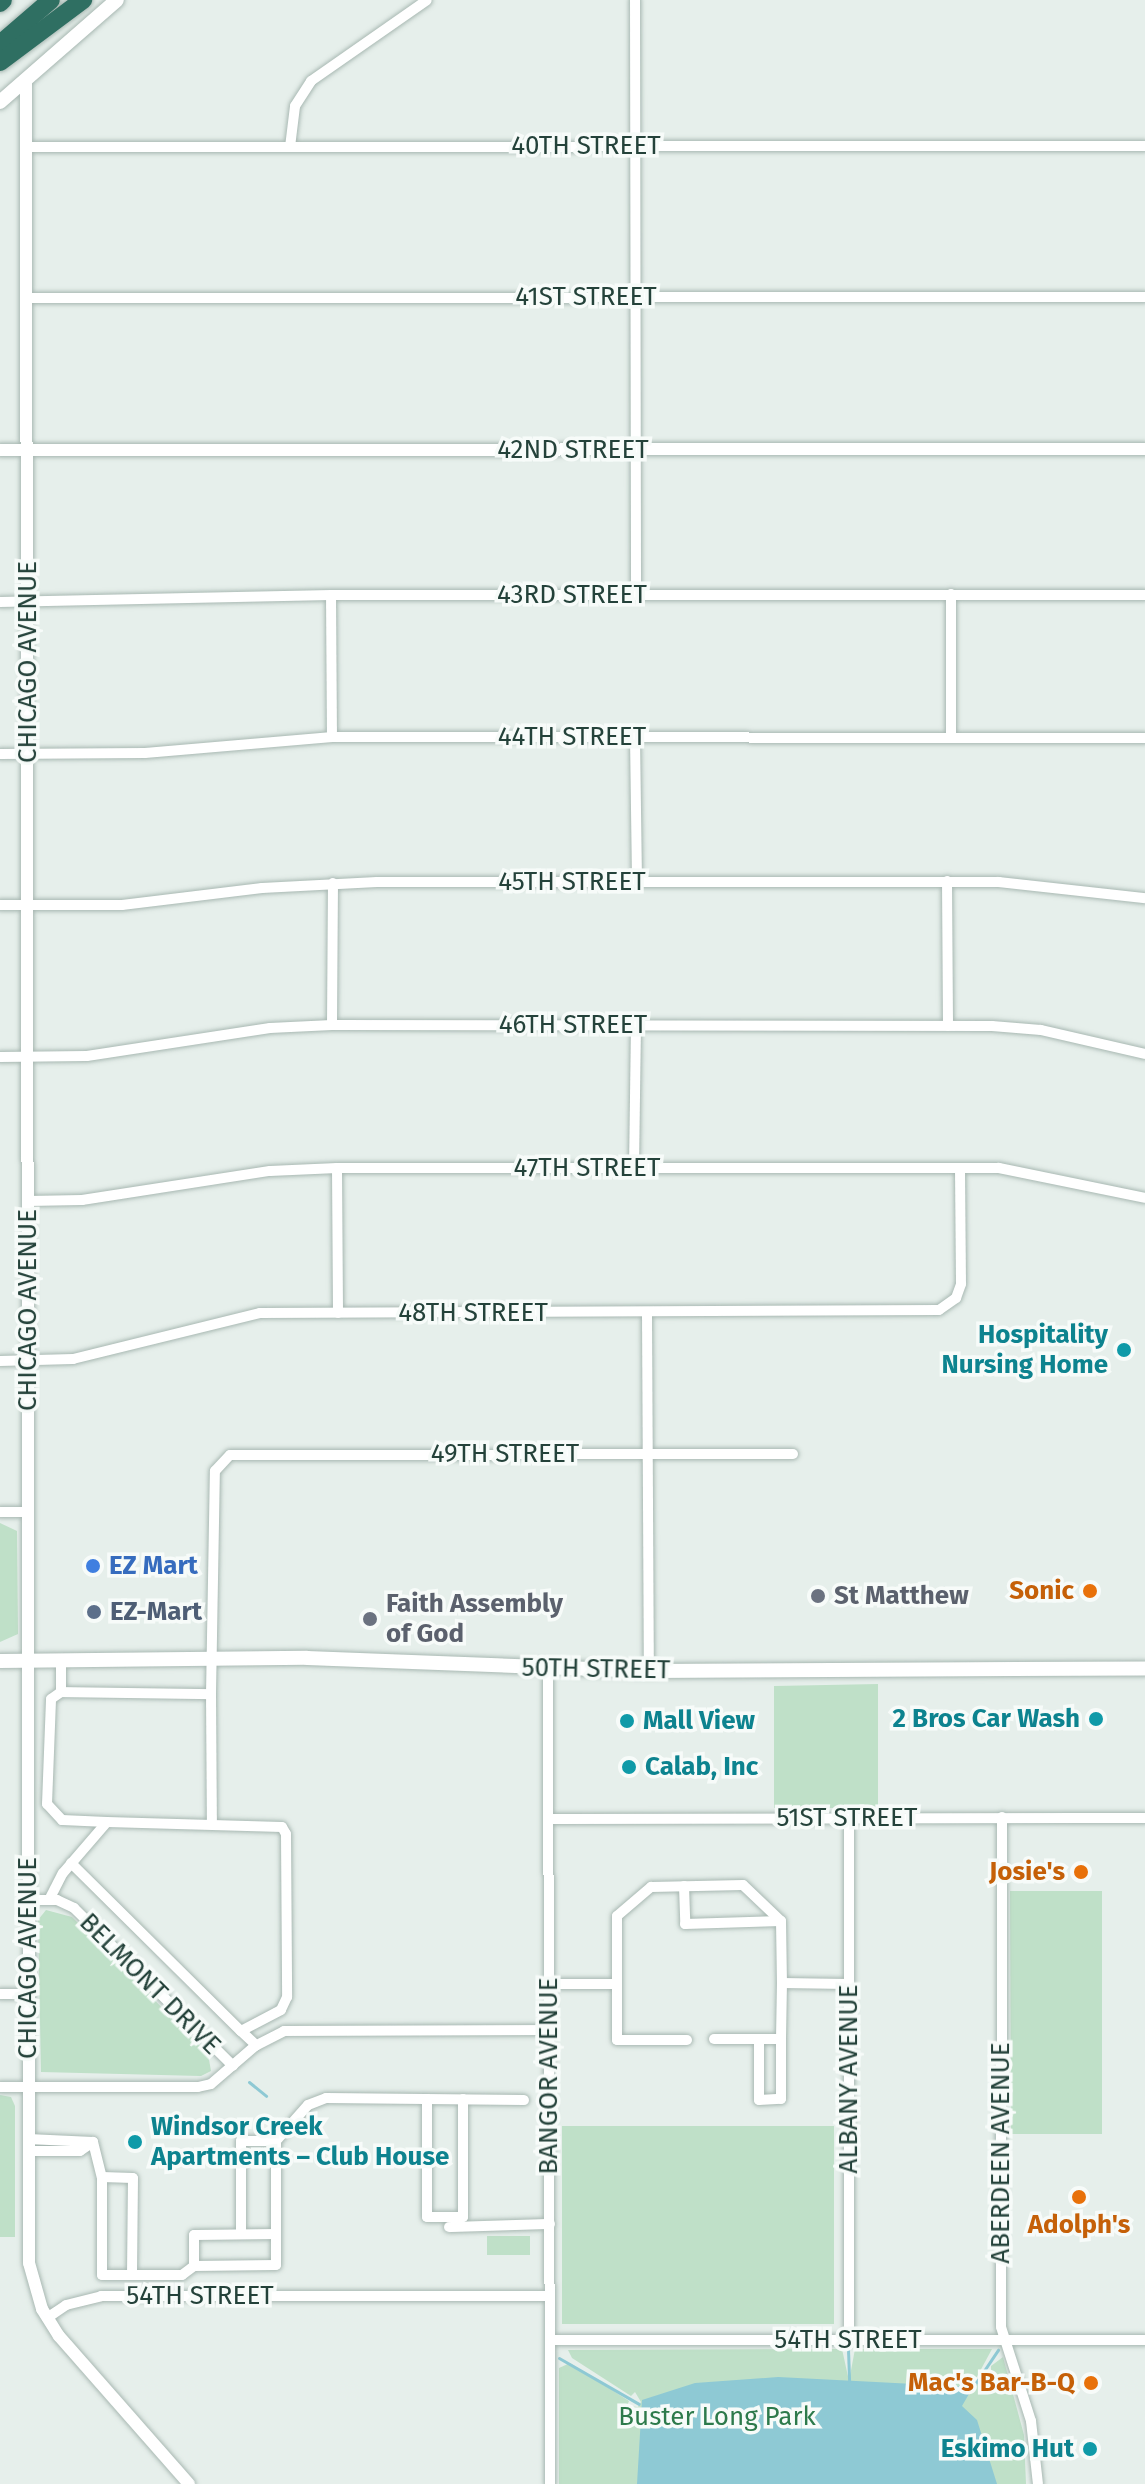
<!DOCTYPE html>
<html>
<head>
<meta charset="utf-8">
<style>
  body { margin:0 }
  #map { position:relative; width:1145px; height:2484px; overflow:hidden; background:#e6efeb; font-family:"Fira Sans",sans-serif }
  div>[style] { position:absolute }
  .green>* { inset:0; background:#bfe0c8 }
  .water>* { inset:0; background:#8ec9d4 }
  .stream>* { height:3px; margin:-1.5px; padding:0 1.5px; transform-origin:1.5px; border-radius:1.5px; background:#8ec9d4 }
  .roads { filter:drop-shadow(0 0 2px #a8b8b2) drop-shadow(0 0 2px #a8b8b2) }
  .minor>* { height:10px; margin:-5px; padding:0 5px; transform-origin:5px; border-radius:5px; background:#fff }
  .tertiary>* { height:12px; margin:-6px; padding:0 6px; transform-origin:6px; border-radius:6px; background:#fff }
  .secondary>* { height:14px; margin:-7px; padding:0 7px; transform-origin:7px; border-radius:7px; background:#fff }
  .motorway>* { height:18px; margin:-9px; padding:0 9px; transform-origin:9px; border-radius:9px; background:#2f6f62 }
  .dots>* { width:22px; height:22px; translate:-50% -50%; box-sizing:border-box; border:4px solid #f7fbf9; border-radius:50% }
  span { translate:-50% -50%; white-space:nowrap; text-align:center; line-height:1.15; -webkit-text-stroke:7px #f7fbf9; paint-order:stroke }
  .street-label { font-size:26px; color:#24423a }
  .culture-label { font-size:26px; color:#0d838f; font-weight:700 }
  .right { translate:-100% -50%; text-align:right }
  .left { translate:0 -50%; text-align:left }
  .shop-label { font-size:26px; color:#366cbe; font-weight:700 }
  .food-label { font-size:26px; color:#c56008; font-weight:700 }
  .worship-label { font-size:26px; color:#5b616d; font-weight:700 }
  .service-label { font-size:26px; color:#4e5e75; font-weight:700 }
  .park-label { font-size:26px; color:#2d7a4b }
</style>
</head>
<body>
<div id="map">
  <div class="green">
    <div style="clip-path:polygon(0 1523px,17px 1531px,18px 1634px,0 1642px)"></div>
    <div style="clip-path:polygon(878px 1684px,878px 1808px,774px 1808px,774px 1686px)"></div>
    <div style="clip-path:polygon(1010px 1891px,1102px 1891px,1102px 2134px,1011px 2134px)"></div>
    <div style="clip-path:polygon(46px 1910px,72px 1917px,208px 2054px,211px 2071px,201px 2076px,41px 2072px,38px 1920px)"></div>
    <div style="clip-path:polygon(0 2095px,11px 2097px,15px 2106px,15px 2237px,0 2237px)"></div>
    <div style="clip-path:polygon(562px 2126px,834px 2126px,834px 2324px,562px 2324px)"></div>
    <div style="clip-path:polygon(487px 2236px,530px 2236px,530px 2255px,487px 2255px)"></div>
    <div style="clip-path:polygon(842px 2349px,849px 2381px,855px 2349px,992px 2349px,972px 2386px,991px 2374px,991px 2366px,1003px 2357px,1024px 2435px,1026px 2484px,559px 2484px,559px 2368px,570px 2363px,629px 2401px,627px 2406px,638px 2407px,641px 2402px,635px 2392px,631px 2396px,572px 2358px,568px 2350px)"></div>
  </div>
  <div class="water">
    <div style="clip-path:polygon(778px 2377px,973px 2387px,962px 2406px,977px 2420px,997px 2484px,637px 2484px,642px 2400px,695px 2383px)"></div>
  </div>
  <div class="stream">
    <div style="left:249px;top:2082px;width:22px;rotate:39deg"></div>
    <div style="left:848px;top:2349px;width:32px;rotate:88deg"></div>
    <div style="left:559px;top:2358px;width:92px;rotate:29.9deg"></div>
    <div style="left:973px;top:2387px;width:45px;rotate:-56deg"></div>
  </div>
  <div class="roads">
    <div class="minor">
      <div style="left:635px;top:0;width:594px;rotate:89.9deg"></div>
      <div style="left:26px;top:147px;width:1119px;rotate:-0.05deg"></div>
      <div style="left:290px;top:147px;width:41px;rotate:-83deg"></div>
      <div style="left:295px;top:106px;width:30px;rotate:-57deg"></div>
      <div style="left:311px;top:81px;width:141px;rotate:-34.9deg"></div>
      <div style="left:27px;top:298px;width:1118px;rotate:-0.05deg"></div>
      <div style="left:951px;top:594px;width:143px;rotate:90deg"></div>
      <div style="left:331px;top:595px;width:142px;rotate:89.6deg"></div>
      <div style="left:0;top:602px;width:331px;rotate:-1.2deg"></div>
      <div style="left:331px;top:595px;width:814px"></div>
      <div style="left:635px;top:737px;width:144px;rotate:89.2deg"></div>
      <div style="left:0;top:754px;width:145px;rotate:-0.4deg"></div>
      <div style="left:145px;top:753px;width:188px;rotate:-4.9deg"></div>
      <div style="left:332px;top:737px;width:813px;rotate:0.07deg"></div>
      <div style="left:947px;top:881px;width:145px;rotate:89.6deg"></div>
      <div style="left:0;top:905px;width:122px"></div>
      <div style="left:122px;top:905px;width:141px;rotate:-6.9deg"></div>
      <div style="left:262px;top:888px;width:115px;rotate:-3deg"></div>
      <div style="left:377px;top:882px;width:622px"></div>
      <div style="left:999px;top:882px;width:147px;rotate:6.3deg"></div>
      <div style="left:332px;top:1025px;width:142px;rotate:-89.6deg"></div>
      <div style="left:0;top:1057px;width:87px;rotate:-0.7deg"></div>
      <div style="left:87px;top:1056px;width:185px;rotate:-8.7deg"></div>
      <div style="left:270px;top:1028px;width:62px;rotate:-2.8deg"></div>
      <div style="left:332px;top:1025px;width:660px;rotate:0.09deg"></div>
      <div style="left:992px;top:1026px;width:49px;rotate:4.7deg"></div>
      <div style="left:1041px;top:1030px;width:107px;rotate:13deg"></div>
      <div style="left:337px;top:1168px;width:145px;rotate:89.6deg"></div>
      <div style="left:634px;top:1168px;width:143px;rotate:-89.2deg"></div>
      <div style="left:28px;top:1201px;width:54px;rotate:-1.1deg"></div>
      <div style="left:82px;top:1200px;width:190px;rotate:-8.8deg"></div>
      <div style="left:270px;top:1171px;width:67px;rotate:-2.6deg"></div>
      <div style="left:337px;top:1168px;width:662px"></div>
      <div style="left:999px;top:1168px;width:149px;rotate:11.6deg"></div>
      <div style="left:647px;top:1313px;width:358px;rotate:89.7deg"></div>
      <div style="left:0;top:1361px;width:73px;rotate:-1.6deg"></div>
      <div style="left:73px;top:1359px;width:193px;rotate:-13.8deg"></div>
      <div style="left:260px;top:1313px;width:679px;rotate:-0.25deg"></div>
      <div style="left:939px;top:1310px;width:21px;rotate:-35deg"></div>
      <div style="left:956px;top:1298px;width:15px;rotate:-70deg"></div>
      <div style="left:961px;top:1284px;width:116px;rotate:-90.5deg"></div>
      <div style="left:0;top:1512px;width:28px"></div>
      <div style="left:61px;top:1659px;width:33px;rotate:90deg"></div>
      <div style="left:548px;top:1668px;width:816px;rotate:89.86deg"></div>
      <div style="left:211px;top:1694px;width:223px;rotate:-89deg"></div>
      <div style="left:215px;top:1471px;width:22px;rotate:-47deg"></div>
      <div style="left:230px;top:1455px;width:563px;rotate:-0.1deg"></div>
      <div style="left:1002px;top:1817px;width:510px;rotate:90.11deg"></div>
      <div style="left:1001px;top:2327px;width:99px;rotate:72.3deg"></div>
      <div style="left:1031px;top:2421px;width:63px;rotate:83.7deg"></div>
      <div style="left:849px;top:1818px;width:522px;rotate:90deg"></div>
      <div style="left:549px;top:1819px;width:596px;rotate:-0.1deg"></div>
      <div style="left:107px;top:1822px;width:45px;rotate:-177.5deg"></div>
      <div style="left:62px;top:1820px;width:22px;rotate:-133deg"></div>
      <div style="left:47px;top:1804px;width:105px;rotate:-87.8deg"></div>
      <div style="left:51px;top:1699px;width:12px;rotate:-35deg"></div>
      <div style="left:61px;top:1692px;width:150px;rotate:0.8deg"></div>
      <div style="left:211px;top:1694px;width:129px;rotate:89.6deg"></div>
      <div style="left:71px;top:1863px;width:239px;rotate:44.7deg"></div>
      <div style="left:684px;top:1886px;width:38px;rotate:88deg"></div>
      <div style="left:685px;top:1924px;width:96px;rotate:-1.8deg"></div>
      <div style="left:28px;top:1900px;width:29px"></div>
      <div style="left:57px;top:1900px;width:19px;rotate:25deg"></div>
      <div style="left:74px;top:1908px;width:224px;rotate:44.8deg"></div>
      <div style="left:49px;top:1900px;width:30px;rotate:-63deg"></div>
      <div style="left:63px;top:1873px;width:67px;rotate:-49.2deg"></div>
      <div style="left:107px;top:1822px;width:175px;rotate:1.6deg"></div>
      <div style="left:282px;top:1827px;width:8px;rotate:60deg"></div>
      <div style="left:286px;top:1834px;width:163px;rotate:89.6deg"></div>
      <div style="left:287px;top:1997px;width:14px;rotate:115deg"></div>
      <div style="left:281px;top:2010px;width:45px;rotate:152.3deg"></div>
      <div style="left:241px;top:2031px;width:21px;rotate:43deg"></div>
      <div style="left:549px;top:1984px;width:68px"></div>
      <div style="left:617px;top:1984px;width:68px;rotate:-90deg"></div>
      <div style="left:617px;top:1916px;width:45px;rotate:-40.5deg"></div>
      <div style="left:651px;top:1887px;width:92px;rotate:-1.2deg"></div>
      <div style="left:743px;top:1885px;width:52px;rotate:43.5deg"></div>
      <div style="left:781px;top:1921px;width:62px;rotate:89.1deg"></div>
      <div style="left:782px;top:1983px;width:66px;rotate:0.9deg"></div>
      <div style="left:617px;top:1984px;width:56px;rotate:90deg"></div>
      <div style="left:617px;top:2040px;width:70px"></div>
      <div style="left:0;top:1994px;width:28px"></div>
      <div style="left:714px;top:2039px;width:67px"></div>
      <div style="left:781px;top:2039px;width:56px;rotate:-89deg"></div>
      <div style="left:759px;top:2039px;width:61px;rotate:90deg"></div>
      <div style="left:759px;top:2100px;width:22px;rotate:-3deg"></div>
      <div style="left:781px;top:2099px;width:60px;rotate:-90deg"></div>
      <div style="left:0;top:2087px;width:198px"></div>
      <div style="left:198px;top:2087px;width:13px;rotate:-13deg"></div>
      <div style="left:211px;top:2084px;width:58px;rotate:-40.8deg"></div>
      <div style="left:255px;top:2046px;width:33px;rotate:-27deg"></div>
      <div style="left:284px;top:2031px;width:265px;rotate:-0.2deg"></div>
      <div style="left:427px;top:2099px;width:118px;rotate:90deg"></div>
      <div style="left:427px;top:2217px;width:36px"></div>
      <div style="left:463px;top:2217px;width:118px;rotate:-90deg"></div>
      <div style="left:28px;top:2139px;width:65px;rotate:2.6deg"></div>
      <div style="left:276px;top:2141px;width:48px;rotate:-48.4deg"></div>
      <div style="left:308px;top:2105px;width:19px;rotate:-21deg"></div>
      <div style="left:326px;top:2098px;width:198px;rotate:0.6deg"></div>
      <div style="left:93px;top:2142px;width:36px;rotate:76deg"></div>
      <div style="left:102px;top:2177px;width:31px;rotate:2deg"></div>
      <div style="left:133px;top:2178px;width:97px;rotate:90.6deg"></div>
      <div style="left:132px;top:2275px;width:30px;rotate:180deg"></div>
      <div style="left:102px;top:2275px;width:98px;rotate:-90deg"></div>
      <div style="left:28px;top:2151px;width:52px"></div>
      <div style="left:80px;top:2151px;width:16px;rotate:-35deg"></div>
      <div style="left:449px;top:2227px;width:101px;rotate:-1.7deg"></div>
      <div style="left:241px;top:2234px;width:93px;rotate:-90deg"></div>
      <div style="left:241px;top:2141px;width:35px"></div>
      <div style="left:276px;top:2141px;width:93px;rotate:90deg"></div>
      <div style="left:132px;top:2275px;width:50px"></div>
      <div style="left:182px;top:2275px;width:15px;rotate:-37deg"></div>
      <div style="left:194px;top:2266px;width:31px;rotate:-90deg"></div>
      <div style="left:194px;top:2235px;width:82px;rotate:-0.7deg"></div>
      <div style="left:276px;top:2234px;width:31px;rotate:90deg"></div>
      <div style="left:276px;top:2265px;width:82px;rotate:179.3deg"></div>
      <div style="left:47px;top:2318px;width:23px;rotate:-34deg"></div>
      <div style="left:66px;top:2305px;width:36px;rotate:-14deg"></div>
      <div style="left:101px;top:2296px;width:449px"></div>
      <div style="left:550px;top:2340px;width:595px"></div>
    </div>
    <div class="tertiary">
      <div style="left:26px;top:80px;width:2183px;rotate:89.92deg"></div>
      <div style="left:29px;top:2263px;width:48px;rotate:74.2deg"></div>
      <div style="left:42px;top:2309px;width:32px;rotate:58deg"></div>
      <div style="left:59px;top:2336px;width:197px;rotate:48.7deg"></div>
      <div style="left:0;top:450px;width:1145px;rotate:-0.05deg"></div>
    </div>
    <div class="secondary">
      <div style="left:0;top:102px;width:155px;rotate:-41.1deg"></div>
      <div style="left:0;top:1661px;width:307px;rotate:-0.6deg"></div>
      <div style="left:307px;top:1658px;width:342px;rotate:2.2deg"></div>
      <div style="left:649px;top:1671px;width:496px;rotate:-0.3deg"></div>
    </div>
    <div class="motorway">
      <div style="left:0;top:3px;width:4px;rotate:-45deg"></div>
      <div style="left:0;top:44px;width:67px;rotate:-40.8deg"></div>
      <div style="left:0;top:62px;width:104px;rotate:-36.8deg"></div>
    </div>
  </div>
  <div class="dots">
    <div style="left:1124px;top:1350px;background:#0f9aa8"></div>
    <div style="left:93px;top:1566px;background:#3f7fe0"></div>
    <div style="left:1090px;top:1591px;background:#e8710a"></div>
    <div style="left:818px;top:1596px;background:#6b7280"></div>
    <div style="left:94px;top:1612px;background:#5c6f8a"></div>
    <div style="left:370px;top:1619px;background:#6b7280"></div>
    <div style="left:1096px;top:1719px;background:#0f9aa8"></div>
    <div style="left:627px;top:1721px;background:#0f9aa8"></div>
    <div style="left:629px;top:1767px;background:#0f9aa8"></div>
    <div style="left:1081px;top:1872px;background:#e8710a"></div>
    <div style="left:135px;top:2142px;background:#0f9aa8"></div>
    <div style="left:1079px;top:2197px;background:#e8710a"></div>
    <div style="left:1091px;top:2383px;background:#e8710a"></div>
    <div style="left:1090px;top:2449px;background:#0f9aa8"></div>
  </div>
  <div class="street-label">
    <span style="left:586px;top:146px">40TH STREET</span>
    <span style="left:586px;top:297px">41ST STREET</span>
    <span style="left:573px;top:450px">42ND STREET</span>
    <span style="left:572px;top:595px">43RD STREET</span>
    <span style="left:28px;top:662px;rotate:-90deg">CHICAGO AVENUE</span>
    <span style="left:572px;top:737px">44TH STREET</span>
    <span style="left:572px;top:882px">45TH STREET</span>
    <span style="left:573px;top:1025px">46TH STREET</span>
    <span style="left:587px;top:1168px">47TH STREET</span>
    <span style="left:28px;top:1310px;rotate:-90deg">CHICAGO AVENUE</span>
    <span style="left:473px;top:1313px">48TH STREET</span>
    <span style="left:505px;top:1454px">49TH STREET</span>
    <span style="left:596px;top:1669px;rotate:1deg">50TH STREET</span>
    <span style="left:847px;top:1818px">51ST STREET</span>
    <span style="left:28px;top:1958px;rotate:-90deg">CHICAGO AVENUE</span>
    <span style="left:150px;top:1984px;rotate:45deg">BELMONT DRIVE</span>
    <span style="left:549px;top:2076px;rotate:-90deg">BANGOR AVENUE</span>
    <span style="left:849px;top:2079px;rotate:-90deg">ALBANY AVENUE</span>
    <span style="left:1001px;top:2153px;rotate:-90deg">ABERDEEN AVENUE</span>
    <span style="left:200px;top:2296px">54TH STREET</span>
    <span style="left:848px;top:2340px">54TH STREET</span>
  </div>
  <div class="culture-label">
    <span class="right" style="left:1108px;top:1350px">Hospitality<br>Nursing Home</span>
    <span class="right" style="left:1080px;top:1719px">2 Bros Car Wash</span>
    <span class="left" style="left:643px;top:1721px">Mall View</span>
    <span class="left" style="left:645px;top:1767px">Calab, Inc</span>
    <span class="left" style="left:151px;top:2142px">Windsor Creek<br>Apartments – Club House</span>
    <span class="right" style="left:1074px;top:2449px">Eskimo Hut</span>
  </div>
  <div class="shop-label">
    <span class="left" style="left:109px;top:1566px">EZ Mart</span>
  </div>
  <div class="food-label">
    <span class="right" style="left:1074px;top:1591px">Sonic</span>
    <span class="right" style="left:1065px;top:1872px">Josie's</span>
    <span style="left:1079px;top:2225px">Adolph's</span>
    <span class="right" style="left:1075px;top:2383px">Mac's Bar-B-Q</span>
  </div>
  <div class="worship-label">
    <span class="left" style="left:834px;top:1596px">St Matthew</span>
    <span class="left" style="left:386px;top:1619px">Faith Assembly<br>of God</span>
  </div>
  <div class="service-label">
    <span class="left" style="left:110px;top:1612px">EZ-Mart</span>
  </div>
  <div class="park-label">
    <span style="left:717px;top:2417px">Buster Long Park</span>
  </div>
</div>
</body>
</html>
